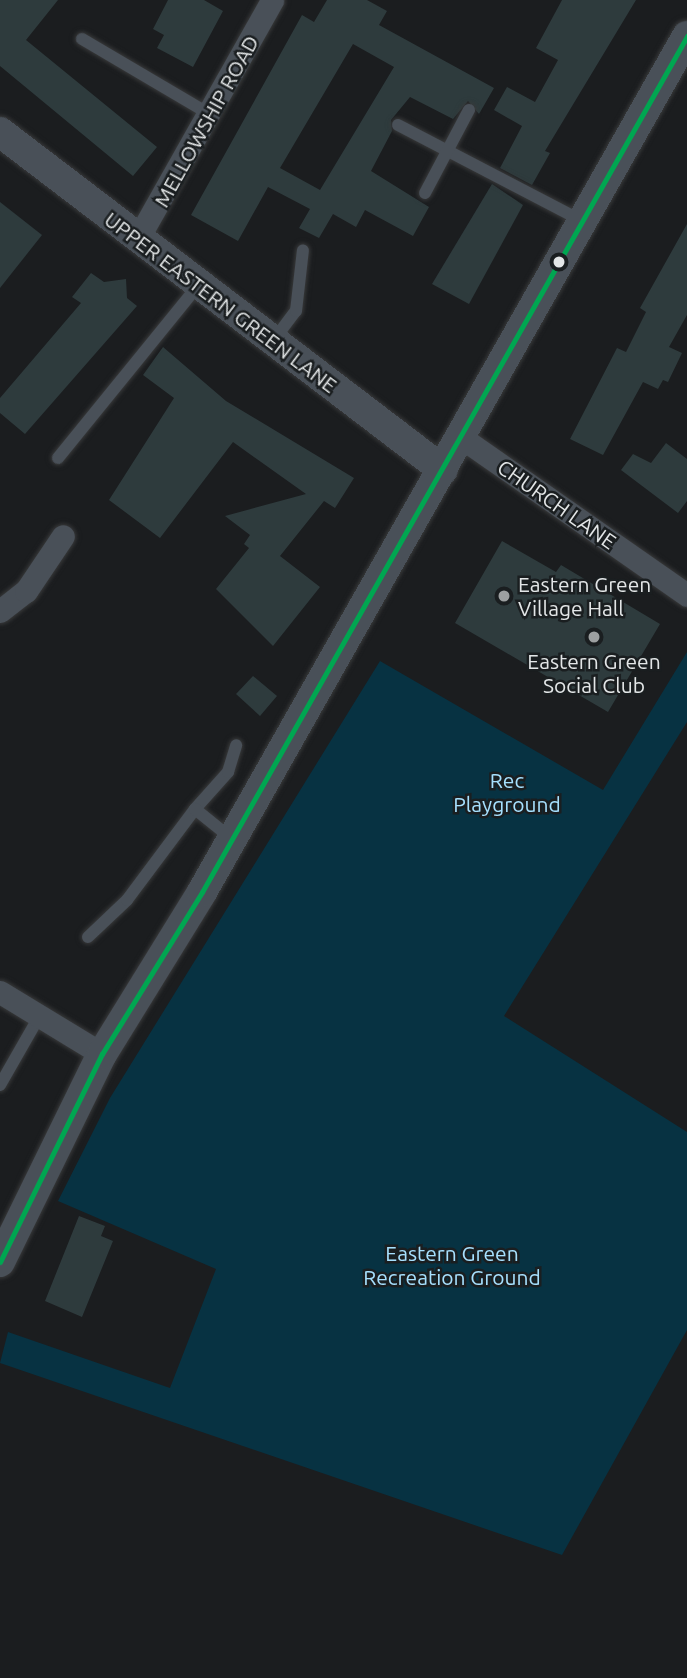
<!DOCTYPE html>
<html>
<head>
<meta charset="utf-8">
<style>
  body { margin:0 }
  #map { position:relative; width:687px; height:1678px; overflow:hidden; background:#1b1d1f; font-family:Ubuntu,sans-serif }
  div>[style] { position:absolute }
  .green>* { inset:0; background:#073242 }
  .building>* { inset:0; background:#2e3b3d }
  .roads { filter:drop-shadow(0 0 2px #38393a) drop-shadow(0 0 2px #38393a) }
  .service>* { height:12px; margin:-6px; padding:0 6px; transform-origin:6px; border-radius:6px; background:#495058 }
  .minor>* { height:23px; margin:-11.5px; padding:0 11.5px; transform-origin:11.5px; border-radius:11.5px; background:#495058 }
  .tertiary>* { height:30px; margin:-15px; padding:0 15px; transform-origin:15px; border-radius:15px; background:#495058 }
  .bus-1>* { height:5px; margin:-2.5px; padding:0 2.5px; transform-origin:2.5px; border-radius:2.5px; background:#00a651 }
  .dots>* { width:19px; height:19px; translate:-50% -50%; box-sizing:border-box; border:4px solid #1a1e20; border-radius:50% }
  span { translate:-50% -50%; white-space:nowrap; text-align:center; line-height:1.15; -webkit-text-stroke:5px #1a1e20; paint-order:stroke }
  .street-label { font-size:21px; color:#e3e6e7 }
  .poi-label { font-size:21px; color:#e3e6e7 }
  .left { translate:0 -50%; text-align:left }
  .park-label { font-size:21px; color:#a6e0fe }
</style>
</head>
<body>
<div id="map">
  <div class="green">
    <div style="clip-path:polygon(687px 652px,687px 722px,504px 1016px,687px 1132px,687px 1330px,562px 1555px,0 1363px,8px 1332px,170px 1388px,216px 1269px,58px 1201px,110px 1098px,380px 661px,603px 790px)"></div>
  </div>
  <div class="building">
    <div style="clip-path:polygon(0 0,58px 0,26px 40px,157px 147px,133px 176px,0 66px)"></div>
    <div style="clip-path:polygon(168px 0,204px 0,223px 11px,193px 67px,157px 48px,164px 35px,153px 29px)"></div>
    <div style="clip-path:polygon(evenodd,327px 0,367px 0,387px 11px,379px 25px,494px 88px,479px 114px,468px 101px,453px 119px,410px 97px,391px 120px,392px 131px,371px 171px,429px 207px,413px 236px,365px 210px,356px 227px,333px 214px,319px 238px,299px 228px,310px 209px,268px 187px,238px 241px,191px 215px,302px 15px,314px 22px,327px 0,353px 44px,394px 67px,320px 190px,280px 168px,353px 44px)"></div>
    <div style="clip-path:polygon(562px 0,636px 0,545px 151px,550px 153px,532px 185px,500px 168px,522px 126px,494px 110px,507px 87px,535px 102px,558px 60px,536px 48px)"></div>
    <div style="clip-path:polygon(492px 184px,523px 205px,469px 304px,432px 284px)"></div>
    <div style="clip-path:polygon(0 202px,42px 235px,0 288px)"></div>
    <div style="clip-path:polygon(687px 224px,687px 315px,669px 347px,682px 353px,668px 382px,663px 380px,658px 389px,643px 382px,603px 455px,570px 439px,617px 348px,626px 352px,646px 312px,640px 308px)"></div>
    <div style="clip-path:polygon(91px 273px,104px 282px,126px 279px,127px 298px,137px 306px,25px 434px,0 413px,0 398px,81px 303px,72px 297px)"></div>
    <div style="clip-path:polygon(163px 347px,226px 401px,354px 478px,335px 508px,324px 501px,280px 556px,320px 587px,273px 646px,216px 589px,249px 548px,244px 544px,250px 535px,225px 516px,306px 494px,233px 442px,160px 538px,109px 500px,174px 398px,143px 375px)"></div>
    <div style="clip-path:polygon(666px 443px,687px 459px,687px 501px,678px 513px,621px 470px,633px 454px,651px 463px)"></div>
    <div style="clip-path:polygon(502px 541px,556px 572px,561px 565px,660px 624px,608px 712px,455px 623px)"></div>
    <div style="clip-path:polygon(253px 676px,277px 696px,260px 716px,236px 694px)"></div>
    <div style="clip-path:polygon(79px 1216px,105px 1226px,101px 1236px,113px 1241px,82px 1317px,45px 1301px)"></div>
  </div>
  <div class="roads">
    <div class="service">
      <div style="left:82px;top:39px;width:150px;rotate:30.5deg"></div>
      <div style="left:398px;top:125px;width:210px;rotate:27.5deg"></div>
      <div style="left:425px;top:193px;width:94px;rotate:-62.1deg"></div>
      <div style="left:273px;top:341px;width:38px;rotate:-53deg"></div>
      <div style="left:296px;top:311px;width:61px;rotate:-83.5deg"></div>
      <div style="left:58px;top:458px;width:222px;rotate:-50.9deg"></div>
      <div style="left:195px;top:809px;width:50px;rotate:-48.3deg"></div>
      <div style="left:228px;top:772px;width:28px;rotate:-73deg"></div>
      <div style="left:88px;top:937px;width:54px;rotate:-43.5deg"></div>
      <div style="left:127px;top:900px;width:114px;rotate:-53.2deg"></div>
      <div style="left:195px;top:809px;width:48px;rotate:39deg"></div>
      <div style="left:0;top:1085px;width:78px;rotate:-60.2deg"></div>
    </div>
    <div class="minor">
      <div style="left:137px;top:240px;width:275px;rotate:-60.6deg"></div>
      <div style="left:462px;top:438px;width:274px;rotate:34.9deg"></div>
      <div style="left:0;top:611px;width:33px;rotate:-38deg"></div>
      <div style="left:26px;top:591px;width:66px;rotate:-56.1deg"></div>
      <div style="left:0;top:992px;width:119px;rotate:31.3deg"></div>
    </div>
    <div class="tertiary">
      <div style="left:0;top:132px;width:557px;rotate:37.34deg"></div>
      <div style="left:0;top:1262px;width:232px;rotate:-63.9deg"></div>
      <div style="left:102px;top:1054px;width:190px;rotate:-58.3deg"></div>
      <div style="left:202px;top:892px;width:984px;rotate:-60.46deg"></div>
    </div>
  </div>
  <div class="bus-1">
    <div style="left:0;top:1262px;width:232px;rotate:-63.9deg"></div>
    <div style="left:102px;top:1054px;width:190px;rotate:-58.3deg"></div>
    <div style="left:202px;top:892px;width:984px;rotate:-60.46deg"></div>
  </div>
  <div class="dots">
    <div style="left:559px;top:262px;background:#e3e6e7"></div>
    <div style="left:504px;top:596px;background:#9da0a1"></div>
    <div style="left:594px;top:637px;background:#9da0a1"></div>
  </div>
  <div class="street-label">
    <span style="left:206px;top:121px;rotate:-61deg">MELLOWSHIP ROAD</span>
    <span style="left:221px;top:302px;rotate:37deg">UPPER EASTERN GREEN LANE</span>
    <span style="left:557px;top:504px;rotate:35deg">CHURCH LANE</span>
  </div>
  <div class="poi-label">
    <span class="left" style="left:518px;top:596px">Eastern Green<br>Village Hall</span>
    <span style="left:594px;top:673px">Eastern Green<br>Social Club</span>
  </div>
  <div class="park-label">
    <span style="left:507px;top:792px">Rec<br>Playground</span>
    <span style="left:452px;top:1265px">Eastern Green<br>Recreation Ground</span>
  </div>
</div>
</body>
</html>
